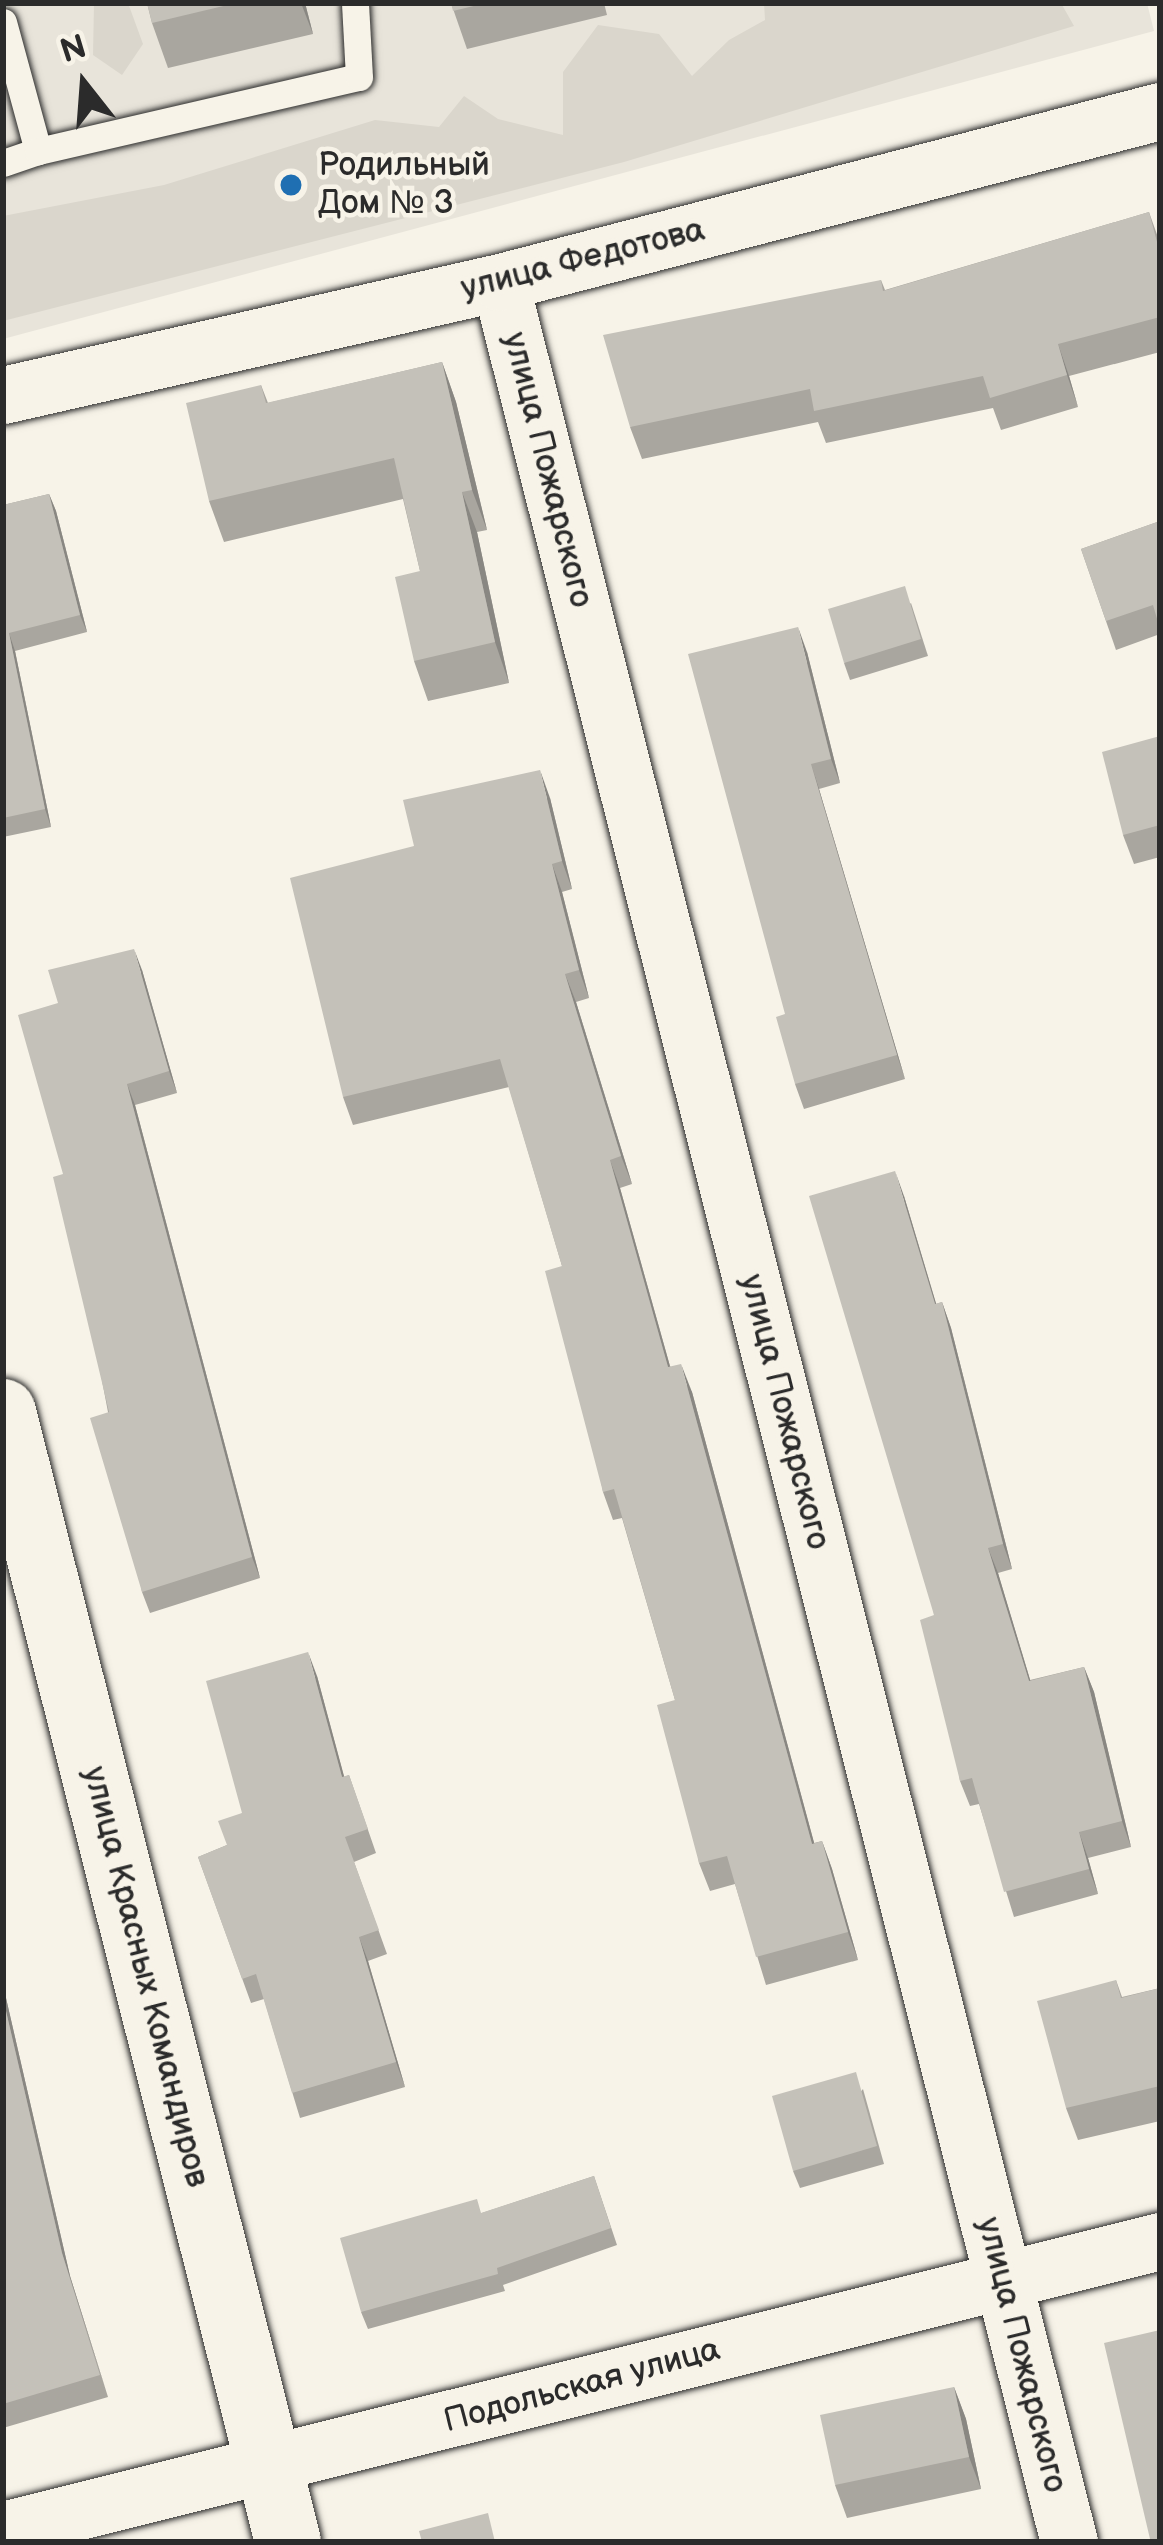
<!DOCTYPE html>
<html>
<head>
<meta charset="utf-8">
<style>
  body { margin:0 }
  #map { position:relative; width:1163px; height:2545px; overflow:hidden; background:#f7f3e8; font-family:"Balsamiq Sans",sans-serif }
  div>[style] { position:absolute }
  .built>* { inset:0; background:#e8e4da }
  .green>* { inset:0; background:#dad6cc }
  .roads { filter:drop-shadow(0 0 3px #2b2b2b) drop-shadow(0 0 3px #2b2b2b) }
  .lane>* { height:27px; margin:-13.5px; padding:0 13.5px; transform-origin:13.5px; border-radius:13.5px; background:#f7f3e8 }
  .street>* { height:57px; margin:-28.5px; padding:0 28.5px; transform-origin:28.5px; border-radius:28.5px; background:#f7f3e8 }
  .secondary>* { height:66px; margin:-33px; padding:0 33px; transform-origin:33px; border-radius:33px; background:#f7f3e8 }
  .wall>* { inset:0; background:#a9a69f }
  .shaded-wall>* { inset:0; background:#898782 }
  .building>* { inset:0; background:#c4c1b9 }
  .dots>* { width:33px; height:33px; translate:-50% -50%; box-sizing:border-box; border:6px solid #f7f3e8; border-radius:50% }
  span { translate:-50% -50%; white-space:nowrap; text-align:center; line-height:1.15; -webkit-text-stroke:9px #f7f3e8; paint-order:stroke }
  .poi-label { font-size:33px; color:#2b2b2b }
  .left { translate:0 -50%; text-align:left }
  .street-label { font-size:33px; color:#2b2b2b }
  .frame { position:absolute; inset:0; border:6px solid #2b2b2b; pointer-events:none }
  .north { position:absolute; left:24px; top:24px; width:120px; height:120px; -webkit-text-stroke:9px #f7f3e8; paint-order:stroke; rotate:343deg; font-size:33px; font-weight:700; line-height:48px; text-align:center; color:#2b2b2b }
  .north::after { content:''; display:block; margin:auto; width:42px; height:54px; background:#2b2b2b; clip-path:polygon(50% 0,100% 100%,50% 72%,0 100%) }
</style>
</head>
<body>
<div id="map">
  <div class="built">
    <div style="clip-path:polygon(3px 3px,1147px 3px,1154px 31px,3px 339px)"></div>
  </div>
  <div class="green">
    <div style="clip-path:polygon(94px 3px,128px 3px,143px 44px,122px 75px,93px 55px)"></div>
    <div style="clip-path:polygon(764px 3px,1061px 3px,1074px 26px,624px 162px,3px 321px,3px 216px,164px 185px,375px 120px,439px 127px,464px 96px,498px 119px,563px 135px,563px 72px,598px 25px,659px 34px,692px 76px,729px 40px,765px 20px)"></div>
  </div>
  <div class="roads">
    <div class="lane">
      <div style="left:3px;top:22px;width:134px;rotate:74.8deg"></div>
      <div style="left:38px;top:151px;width:37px;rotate:161deg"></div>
      <div style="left:38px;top:151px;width:329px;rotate:-13deg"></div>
      <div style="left:359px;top:77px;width:74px;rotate:-93.1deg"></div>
    </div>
    <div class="street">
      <div style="left:500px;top:282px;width:2331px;rotate:75.87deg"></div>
      <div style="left:3px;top:395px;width:510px;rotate:-12.81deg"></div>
      <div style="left:500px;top:282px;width:682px;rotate:-14.53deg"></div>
      <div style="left:3px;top:2530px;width:1193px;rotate:-14.02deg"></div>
    </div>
    <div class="secondary">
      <div style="left:3px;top:1412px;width:1165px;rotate:75.84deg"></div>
    </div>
  </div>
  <div class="wall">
    <div style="clip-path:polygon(147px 3px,305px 3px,313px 34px,168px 68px,152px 23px)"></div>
    <div style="clip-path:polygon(451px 3px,604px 3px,607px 15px,467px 49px)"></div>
    <div style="clip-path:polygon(1149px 212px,1160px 243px,1160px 352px,1069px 376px,1078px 407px,1001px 430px,993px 408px,826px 443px,818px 422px,642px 459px,630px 427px,881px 280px,885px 290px)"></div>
    <div style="clip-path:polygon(442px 362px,456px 402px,487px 530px,477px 532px,509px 683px,428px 701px,414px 661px,420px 571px,403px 499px,224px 542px,209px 501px,261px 385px,268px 403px)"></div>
    <div style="clip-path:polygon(49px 494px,56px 511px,87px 632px,15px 651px,51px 827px,3px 837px,3px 505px)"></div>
    <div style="clip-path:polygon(1160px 521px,1160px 634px,1116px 650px,1081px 549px)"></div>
    <div style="clip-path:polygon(911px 603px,928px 656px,850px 680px,844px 663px)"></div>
    <div style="clip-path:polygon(807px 652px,840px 783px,819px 789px,905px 1079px,804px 1109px,795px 1084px)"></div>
    <div style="clip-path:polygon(1160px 736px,1160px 857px,1134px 864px,1123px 835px)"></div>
    <div style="clip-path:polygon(550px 798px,572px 889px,562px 892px,589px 998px,576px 1002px,632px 1184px,620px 1188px,670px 1366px,692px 1392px,814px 1843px,822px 1841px,832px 1869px,858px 1960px,766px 1985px,735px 1884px,710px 1891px,699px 1863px,675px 1700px,622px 1518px,613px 1520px,603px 1492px,562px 1266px,509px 1087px,353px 1125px,343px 1097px,414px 846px)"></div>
    <div style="clip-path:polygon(142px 970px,177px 1093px,135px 1105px,260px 1578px,150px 1613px,142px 1592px,63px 1174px)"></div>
    <div style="clip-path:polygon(904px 1196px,936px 1304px,942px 1302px,951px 1328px,1012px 1569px,998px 1573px,1030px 1680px,1084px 1667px,1094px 1692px,1131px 1847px,1088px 1858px,1098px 1894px,1014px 1917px,979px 1804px,970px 1806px,960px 1781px,934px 1615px)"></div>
    <div style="clip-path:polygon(317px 1676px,344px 1777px,349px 1775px,376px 1853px,354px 1862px,387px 1954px,368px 1961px,405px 2087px,300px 2118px,264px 1999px,251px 2003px,198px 1857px,227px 1845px,242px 1813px)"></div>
    <div style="clip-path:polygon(1116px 1980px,1122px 1997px,1160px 1988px,1160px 2121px,1078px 2140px,1066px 2108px)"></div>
    <div style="clip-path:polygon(3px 1985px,70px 2276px,108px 2397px,3px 2428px)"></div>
    <div style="clip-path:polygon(863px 2089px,884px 2164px,800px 2188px,793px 2171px)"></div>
    <div style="clip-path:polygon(594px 2176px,617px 2245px,503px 2285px,505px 2291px,368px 2329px,361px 2312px,482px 2213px)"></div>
    <div style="clip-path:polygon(954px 2387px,966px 2419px,981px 2489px,847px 2518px,835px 2485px)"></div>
  </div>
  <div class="shaded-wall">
    <div style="clip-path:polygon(301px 3px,305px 3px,313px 34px)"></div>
    <div style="clip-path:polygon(1058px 344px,1069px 376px,1078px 407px,1067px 375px)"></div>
    <div style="clip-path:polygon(442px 362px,456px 402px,487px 530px,472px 490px)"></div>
    <div style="clip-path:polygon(462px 492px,477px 532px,509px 683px,495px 642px)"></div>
    <div style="clip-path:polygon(49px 494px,56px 511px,87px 632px,80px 615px)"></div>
    <div style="clip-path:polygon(798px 627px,807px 652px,840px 783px,831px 759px)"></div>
    <div style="clip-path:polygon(9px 633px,15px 651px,51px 827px,45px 809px)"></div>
    <div style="clip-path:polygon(811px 764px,819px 789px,905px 1079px,897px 1055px)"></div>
    <div style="clip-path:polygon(540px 770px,550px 798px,572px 889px,562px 861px)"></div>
    <div style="clip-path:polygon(552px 864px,562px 892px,589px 998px,579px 970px)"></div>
    <div style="clip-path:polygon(134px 949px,142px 970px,177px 1093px,169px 1071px)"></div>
    <div style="clip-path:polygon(565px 974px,576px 1002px,632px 1184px,621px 1156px)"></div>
    <div style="clip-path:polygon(127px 1084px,135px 1105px,260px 1578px,252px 1557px)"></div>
    <div style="clip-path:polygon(610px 1160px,620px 1188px,678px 1395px,668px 1367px)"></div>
    <div style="clip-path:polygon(895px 1171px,904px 1196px,944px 1330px,935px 1304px)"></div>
    <div style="clip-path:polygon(942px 1302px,951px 1328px,1012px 1569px,1003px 1544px)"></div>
    <div style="clip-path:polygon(681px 1364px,692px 1392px,822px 1872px,812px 1844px)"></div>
    <div style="clip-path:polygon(988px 1548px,998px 1573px,1038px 1706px,1029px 1681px)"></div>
    <div style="clip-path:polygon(308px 1652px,317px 1676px,351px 1802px,342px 1777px)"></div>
    <div style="clip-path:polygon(1084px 1667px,1094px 1692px,1131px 1847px,1122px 1821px)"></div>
    <div style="clip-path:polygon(1079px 1832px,1088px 1858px,1098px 1894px,1089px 1869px)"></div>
    <div style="clip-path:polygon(822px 1841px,832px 1869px,858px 1960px,848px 1932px)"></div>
    <div style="clip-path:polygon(359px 1937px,368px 1961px,405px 2087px,396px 2062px)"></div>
    <div style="clip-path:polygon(3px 1985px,70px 2276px,108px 2397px,62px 2253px,3px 1998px)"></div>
    <div style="clip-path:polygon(954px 2387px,966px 2419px,981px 2489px,969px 2457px)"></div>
  </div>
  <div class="building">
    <div style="clip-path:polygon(147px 3px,236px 3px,152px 23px)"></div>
    <div style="clip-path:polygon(451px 3px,486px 3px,453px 11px)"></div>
    <div style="clip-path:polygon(1149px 212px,1160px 253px,1160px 317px,1058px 344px,1067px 375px,990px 398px,983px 376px,814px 411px,810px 389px,630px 427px,603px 335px,881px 280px,883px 291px)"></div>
    <div style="clip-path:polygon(442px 362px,472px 490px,462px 492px,495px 642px,414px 661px,395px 577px,420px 571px,394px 458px,209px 501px,186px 403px,261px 385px,266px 403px)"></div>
    <div style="clip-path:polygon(49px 494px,80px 615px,9px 633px,45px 809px,3px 818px,3px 505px)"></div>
    <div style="clip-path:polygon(1160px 521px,1160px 629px,1153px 605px,1106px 621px,1081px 549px)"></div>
    <div style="clip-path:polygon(905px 586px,921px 639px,844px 663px,828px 609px)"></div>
    <div style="clip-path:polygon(798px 627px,831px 759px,811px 764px,897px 1055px,795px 1084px,776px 1017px,785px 1014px,688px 654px)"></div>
    <div style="clip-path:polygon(1160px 736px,1160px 825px,1123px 835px,1102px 752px)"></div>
    <div style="clip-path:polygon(540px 770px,562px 861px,552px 864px,579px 970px,565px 974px,621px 1156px,610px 1160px,668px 1367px,681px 1364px,812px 1844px,822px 1841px,848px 1932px,756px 1957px,727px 1856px,699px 1863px,657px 1705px,675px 1700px,614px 1489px,603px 1492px,545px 1271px,562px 1266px,500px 1059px,343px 1097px,290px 878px,414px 846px,403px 800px)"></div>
    <div style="clip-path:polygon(134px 949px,169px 1071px,127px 1084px,252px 1557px,142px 1592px,90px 1418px,109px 1412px,53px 1177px,63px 1174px,18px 1015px,58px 1003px,48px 970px)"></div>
    <div style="clip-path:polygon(895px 1171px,935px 1304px,942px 1302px,1003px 1544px,988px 1548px,1029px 1681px,1084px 1667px,1122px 1821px,1079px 1832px,1089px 1869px,1004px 1892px,972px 1778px,960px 1781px,920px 1620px,934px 1615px,809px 1196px)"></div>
    <div style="clip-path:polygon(308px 1652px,342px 1777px,349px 1775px,368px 1829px,345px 1837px,379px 1930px,359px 1937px,396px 2062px,292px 2093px,256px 1974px,242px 1979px,198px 1857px,227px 1845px,218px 1821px,242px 1813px,206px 1681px)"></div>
    <div style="clip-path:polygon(1116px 1980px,1121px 1998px,1160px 1988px,1160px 2086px,1066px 2108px,1037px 2001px)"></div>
    <div style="clip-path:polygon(3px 1998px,62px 2253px,100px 2375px,3px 2404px)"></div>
    <div style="clip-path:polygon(856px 2072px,877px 2146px,793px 2171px,772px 2096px)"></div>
    <div style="clip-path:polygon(594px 2176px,611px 2228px,497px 2268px,498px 2274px,361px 2312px,340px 2238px,477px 2199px,481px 2213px)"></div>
    <div style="clip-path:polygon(1160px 2330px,1160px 2542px,1140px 2542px,1150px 2539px,1104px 2343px)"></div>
    <div style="clip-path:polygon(954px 2387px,969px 2457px,835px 2485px,820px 2415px)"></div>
    <div style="clip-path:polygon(488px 2513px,495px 2542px,422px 2542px,419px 2531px)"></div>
  </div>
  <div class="dots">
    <div style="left:291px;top:185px;background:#1f6fb2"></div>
  </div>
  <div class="poi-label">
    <span class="left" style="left:318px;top:185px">Родильный<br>Дом № 3</span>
  </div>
  <div class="street-label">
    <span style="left:583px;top:260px;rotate:-14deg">улица Федотова</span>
    <span style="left:547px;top:470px;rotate:76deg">улица Пожарского</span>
    <span style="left:784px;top:1412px;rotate:76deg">улица Пожарского</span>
    <span style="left:145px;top:1977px;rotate:76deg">улица Красных Командиров</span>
    <span style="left:1021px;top:2355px;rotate:76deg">улица Пожарского</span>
    <span style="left:582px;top:2386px;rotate:-15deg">Подольская улица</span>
  </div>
  <div class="frame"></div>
  <div class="north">N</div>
</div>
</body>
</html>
